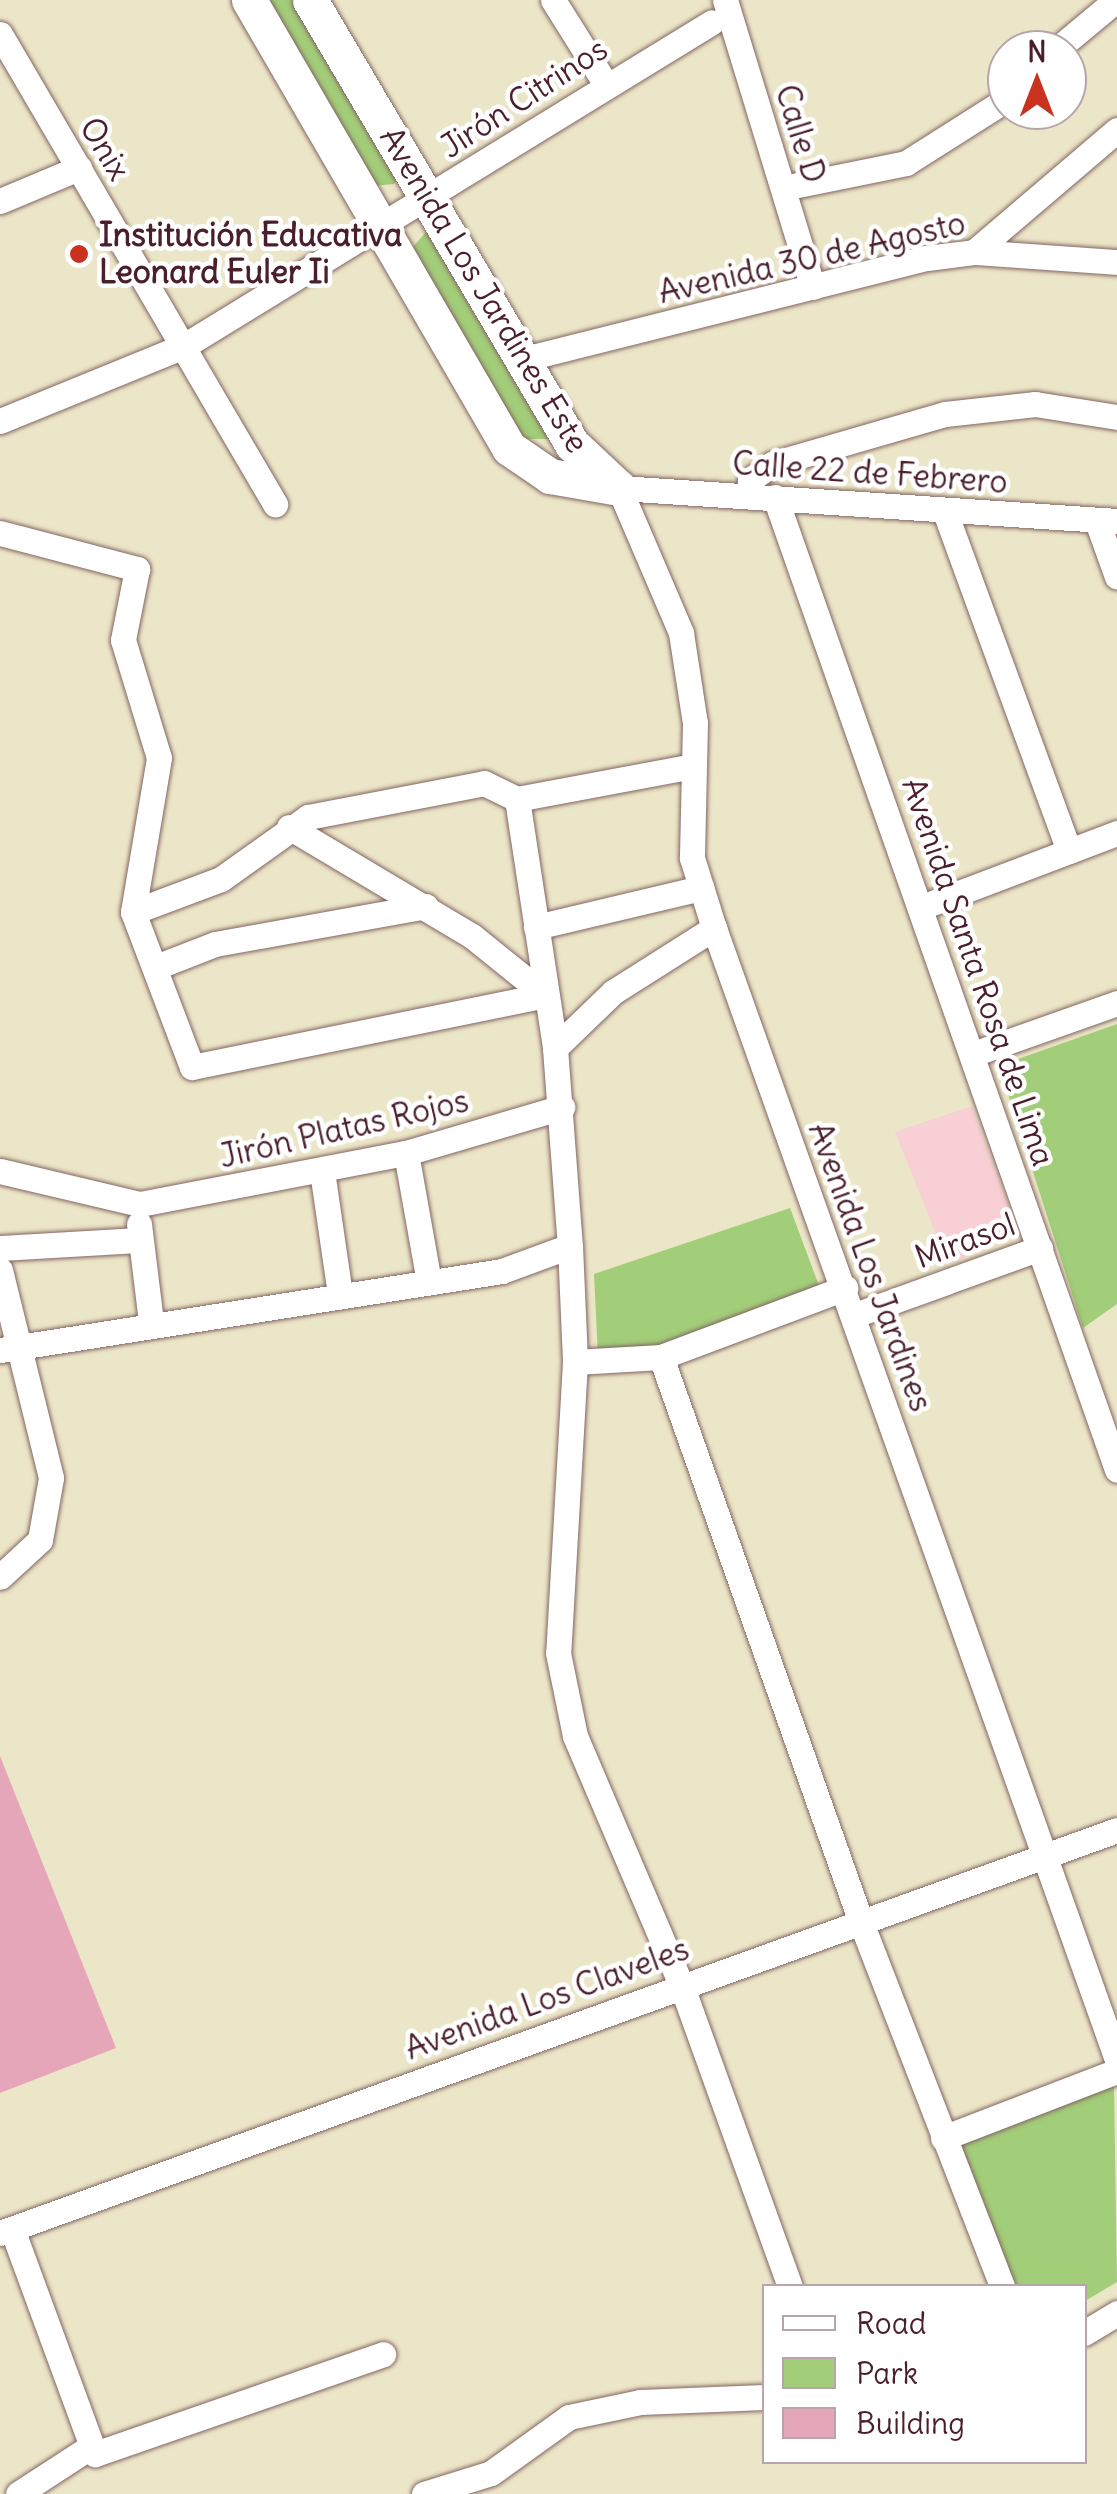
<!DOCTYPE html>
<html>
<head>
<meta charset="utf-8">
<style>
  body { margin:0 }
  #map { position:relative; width:1117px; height:2494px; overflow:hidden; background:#ece6c8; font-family:Delius,sans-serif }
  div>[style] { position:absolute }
  .built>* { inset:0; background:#f7cfd4 }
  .green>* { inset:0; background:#a2cd79 }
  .building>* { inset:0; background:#e5a6ba }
  .roads { filter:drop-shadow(0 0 2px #836562) drop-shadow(0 0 2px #836562) }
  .street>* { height:25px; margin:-12.5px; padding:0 12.5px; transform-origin:12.5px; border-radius:12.5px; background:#fff }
  .secondary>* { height:35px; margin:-17.5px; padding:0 17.5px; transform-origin:17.5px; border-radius:17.5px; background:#fff }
  .dots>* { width:28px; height:28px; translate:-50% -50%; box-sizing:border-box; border:5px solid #fff; border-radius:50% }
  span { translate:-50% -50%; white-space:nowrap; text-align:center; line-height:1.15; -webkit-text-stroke:9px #fff; paint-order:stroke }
  .street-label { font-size:32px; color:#4a1f2b }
  .poi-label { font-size:32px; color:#4a1f2b; font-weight:700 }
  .left { translate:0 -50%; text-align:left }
  .legend { position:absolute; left:762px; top:2284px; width:325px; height:180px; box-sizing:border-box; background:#fff; border:2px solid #b7a5aa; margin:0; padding:12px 18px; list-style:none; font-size:30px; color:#4a1f2b }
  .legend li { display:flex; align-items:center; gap:20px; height:50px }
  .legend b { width:50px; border:2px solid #b7a5aa }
  .north { position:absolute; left:987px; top:30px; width:100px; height:100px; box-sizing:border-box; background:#fff; border:2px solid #b7a5aa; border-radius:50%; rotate:0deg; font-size:28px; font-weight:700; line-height:40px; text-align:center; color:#4a1f2b }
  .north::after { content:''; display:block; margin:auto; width:35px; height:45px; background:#c8321e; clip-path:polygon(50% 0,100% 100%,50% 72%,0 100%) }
</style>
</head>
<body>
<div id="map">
  <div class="built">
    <div style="clip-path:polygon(972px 1106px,1019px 1234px,948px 1264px,895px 1132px)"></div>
  </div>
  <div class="green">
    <div style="clip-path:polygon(261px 0,299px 0,402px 174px,394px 184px,373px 186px)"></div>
    <div style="clip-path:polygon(427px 231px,550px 429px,547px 439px,519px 439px,411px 249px)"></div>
    <div style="clip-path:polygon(1117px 1024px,1117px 1304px,1083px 1328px,1002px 1075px,1004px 1064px)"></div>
    <div style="clip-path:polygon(790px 1208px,821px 1291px,657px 1351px,598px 1357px,594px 1274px)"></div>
    <div style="clip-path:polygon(1114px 2086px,1117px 2282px,1085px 2301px,1084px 2286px,1009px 2286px,957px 2144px)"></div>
  </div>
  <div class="building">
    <div style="clip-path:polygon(0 1756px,116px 2048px,0 2093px)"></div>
  </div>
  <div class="roads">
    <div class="street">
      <div style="left:553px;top:0;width:98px;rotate:57.9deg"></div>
      <div style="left:725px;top:0;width:300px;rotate:73deg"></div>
      <div style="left:0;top:34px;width:545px;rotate:59.67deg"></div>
      <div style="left:1056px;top:50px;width:78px;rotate:-39.8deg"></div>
      <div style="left:783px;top:188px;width:126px;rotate:-11.5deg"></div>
      <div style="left:906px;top:163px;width:120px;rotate:-32.4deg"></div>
      <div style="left:0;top:201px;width:86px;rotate:-22.7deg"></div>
      <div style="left:974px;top:252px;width:188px;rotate:-40.5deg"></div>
      <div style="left:524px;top:359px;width:415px;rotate:-14.1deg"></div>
      <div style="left:927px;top:258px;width:47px;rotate:-7.3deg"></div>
      <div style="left:974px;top:252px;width:143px;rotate:4deg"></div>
      <div style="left:0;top:421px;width:199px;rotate:-22.2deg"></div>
      <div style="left:184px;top:346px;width:619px;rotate:-31.53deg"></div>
      <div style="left:749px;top:496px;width:16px;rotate:-86deg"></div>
      <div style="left:750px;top:480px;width:27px;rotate:-36deg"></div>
      <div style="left:772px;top:464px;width:180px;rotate:-16.1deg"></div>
      <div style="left:945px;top:414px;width:91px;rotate:-6.3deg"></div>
      <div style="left:1035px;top:404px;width:83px;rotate:9deg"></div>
      <div style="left:775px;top:497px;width:1031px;rotate:70.63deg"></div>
      <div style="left:945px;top:512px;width:361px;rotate:69.9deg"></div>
      <div style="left:1097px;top:521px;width:59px;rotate:70.3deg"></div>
      <div style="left:1117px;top:521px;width:499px;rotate:-176.2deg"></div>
      <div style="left:619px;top:488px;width:158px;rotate:66.8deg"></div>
      <div style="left:681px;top:633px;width:91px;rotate:81.2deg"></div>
      <div style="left:695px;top:723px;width:135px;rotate:91.3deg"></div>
      <div style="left:692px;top:858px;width:73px;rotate:72.6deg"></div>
      <div style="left:714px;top:928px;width:1202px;rotate:70.4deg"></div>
      <div style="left:0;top:533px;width:142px;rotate:14.7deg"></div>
      <div style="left:137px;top:569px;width:72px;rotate:101.2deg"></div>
      <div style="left:123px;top:640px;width:123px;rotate:73deg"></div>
      <div style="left:159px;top:758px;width:156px;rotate:99.6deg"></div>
      <div style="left:133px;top:912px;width:166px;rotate:69.2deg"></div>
      <div style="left:192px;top:1067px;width:360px;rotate:-11.5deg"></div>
      <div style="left:517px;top:799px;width:179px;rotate:-10.6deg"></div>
      <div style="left:289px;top:827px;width:213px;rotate:30.8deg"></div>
      <div style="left:472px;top:936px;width:94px;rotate:38.9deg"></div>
      <div style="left:922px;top:907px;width:209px;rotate:-20.8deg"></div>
      <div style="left:133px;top:912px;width:94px;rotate:-20.6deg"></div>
      <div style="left:221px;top:879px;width:107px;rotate:-35.5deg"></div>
      <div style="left:308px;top:817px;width:179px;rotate:-10.9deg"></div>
      <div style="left:484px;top:783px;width:37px;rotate:26deg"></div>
      <div style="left:517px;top:799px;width:252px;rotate:81.3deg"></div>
      <div style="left:555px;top:1048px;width:199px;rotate:85.7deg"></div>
      <div style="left:570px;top:1246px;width:116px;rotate:87.5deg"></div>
      <div style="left:575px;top:1362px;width:291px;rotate:93.3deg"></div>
      <div style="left:558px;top:1653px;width:85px;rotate:78.4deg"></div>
      <div style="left:575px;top:1736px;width:270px;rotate:66.9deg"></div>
      <div style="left:681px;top:1984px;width:321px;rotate:70.2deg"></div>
      <div style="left:536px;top:927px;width:170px;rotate:-13.3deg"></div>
      <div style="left:156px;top:967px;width:63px;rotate:-21.3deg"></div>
      <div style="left:215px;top:944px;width:214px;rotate:-10.2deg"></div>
      <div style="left:555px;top:1048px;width:81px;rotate:-44deg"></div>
      <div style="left:613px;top:992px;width:120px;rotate:-32.4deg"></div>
      <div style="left:973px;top:1054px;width:153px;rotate:-19.5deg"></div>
      <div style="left:406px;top:1153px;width:131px;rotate:79.9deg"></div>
      <div style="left:0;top:1171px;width:144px;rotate:13.3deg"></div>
      <div style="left:140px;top:1204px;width:271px;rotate:-10.9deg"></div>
      <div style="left:406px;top:1153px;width:163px;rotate:-16.4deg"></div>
      <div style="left:322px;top:1171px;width:125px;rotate:81.7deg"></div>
      <div style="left:139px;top:1224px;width:99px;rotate:83deg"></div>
      <div style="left:0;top:1248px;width:139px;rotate:-3.3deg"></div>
      <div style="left:0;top:1270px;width:214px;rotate:76.2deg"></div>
      <div style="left:51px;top:1478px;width:63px;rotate:100.1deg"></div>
      <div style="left:40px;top:1540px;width:54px;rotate:137.2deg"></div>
      <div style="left:855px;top:1315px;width:197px;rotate:-19.9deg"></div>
      <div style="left:0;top:1350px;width:508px;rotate:-8.94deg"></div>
      <div style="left:502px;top:1271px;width:72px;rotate:-20.2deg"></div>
      <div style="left:661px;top:1357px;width:603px;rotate:70.51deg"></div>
      <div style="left:862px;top:1925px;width:387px;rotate:68.8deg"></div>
      <div style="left:575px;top:1362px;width:86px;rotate:-3.3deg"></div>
      <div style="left:661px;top:1357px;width:197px;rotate:-20.6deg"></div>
      <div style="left:943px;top:2138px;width:186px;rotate:-21.1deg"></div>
      <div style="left:12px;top:2229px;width:240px;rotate:69.8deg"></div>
      <div style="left:95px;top:2454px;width:305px;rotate:-19.1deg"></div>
      <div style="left:0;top:2233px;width:1187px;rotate:-19.84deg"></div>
      <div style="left:1084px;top:2333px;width:39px;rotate:-31deg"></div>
      <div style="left:18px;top:2494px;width:82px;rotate:-33.1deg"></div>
      <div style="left:424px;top:2494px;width:70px;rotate:-17.4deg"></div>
      <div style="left:491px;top:2473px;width:96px;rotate:-35.7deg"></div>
      <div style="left:569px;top:2417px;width:73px;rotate:-11.9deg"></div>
      <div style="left:640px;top:2402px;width:124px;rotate:-2.3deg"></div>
    </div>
    <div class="secondary">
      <div style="left:249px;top:0;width:518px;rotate:59.87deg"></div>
      <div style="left:509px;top:448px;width:50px;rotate:34.3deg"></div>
      <div style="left:550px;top:476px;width:70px;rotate:9.9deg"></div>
      <div style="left:310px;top:0;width:516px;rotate:59.46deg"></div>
      <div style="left:572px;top:444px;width:64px;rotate:43.1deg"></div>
    </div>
  </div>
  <div class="dots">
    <div style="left:79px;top:254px;background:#c8321e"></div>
  </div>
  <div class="street-label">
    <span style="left:524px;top:98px;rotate:-33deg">Jirón Citrinos</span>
    <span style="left:800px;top:134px;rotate:73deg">Calle D</span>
    <span style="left:105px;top:149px;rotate:59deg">Onix</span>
    <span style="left:812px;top:258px;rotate:-13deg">Avenida 30 de Agosto</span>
    <span style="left:484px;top:290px;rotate:59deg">Avenida Los Jardines Este</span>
    <span style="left:870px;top:473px;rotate:4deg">Calle 22 de Febrero</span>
    <span style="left:978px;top:972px;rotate:71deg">Avenida Santa Rosa de Lima</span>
    <span style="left:344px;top:1129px;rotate:-13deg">Jirón Platas Rojos</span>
    <span style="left:965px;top:1241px;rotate:-20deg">Mirasol</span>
    <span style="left:870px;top:1267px;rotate:70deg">Avenida Los Jardines</span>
    <span style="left:547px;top:1999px;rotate:-20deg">Avenida Los Claveles</span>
  </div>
  <div class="poi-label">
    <span class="left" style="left:99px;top:254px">Institución Educativa<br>Leonard Euler Ii</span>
  </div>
  <ul class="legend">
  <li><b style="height:12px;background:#fff"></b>Road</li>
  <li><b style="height:28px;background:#a2cd79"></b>Park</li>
  <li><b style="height:28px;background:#e5a6ba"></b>Building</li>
  </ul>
  <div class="north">N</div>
</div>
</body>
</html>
